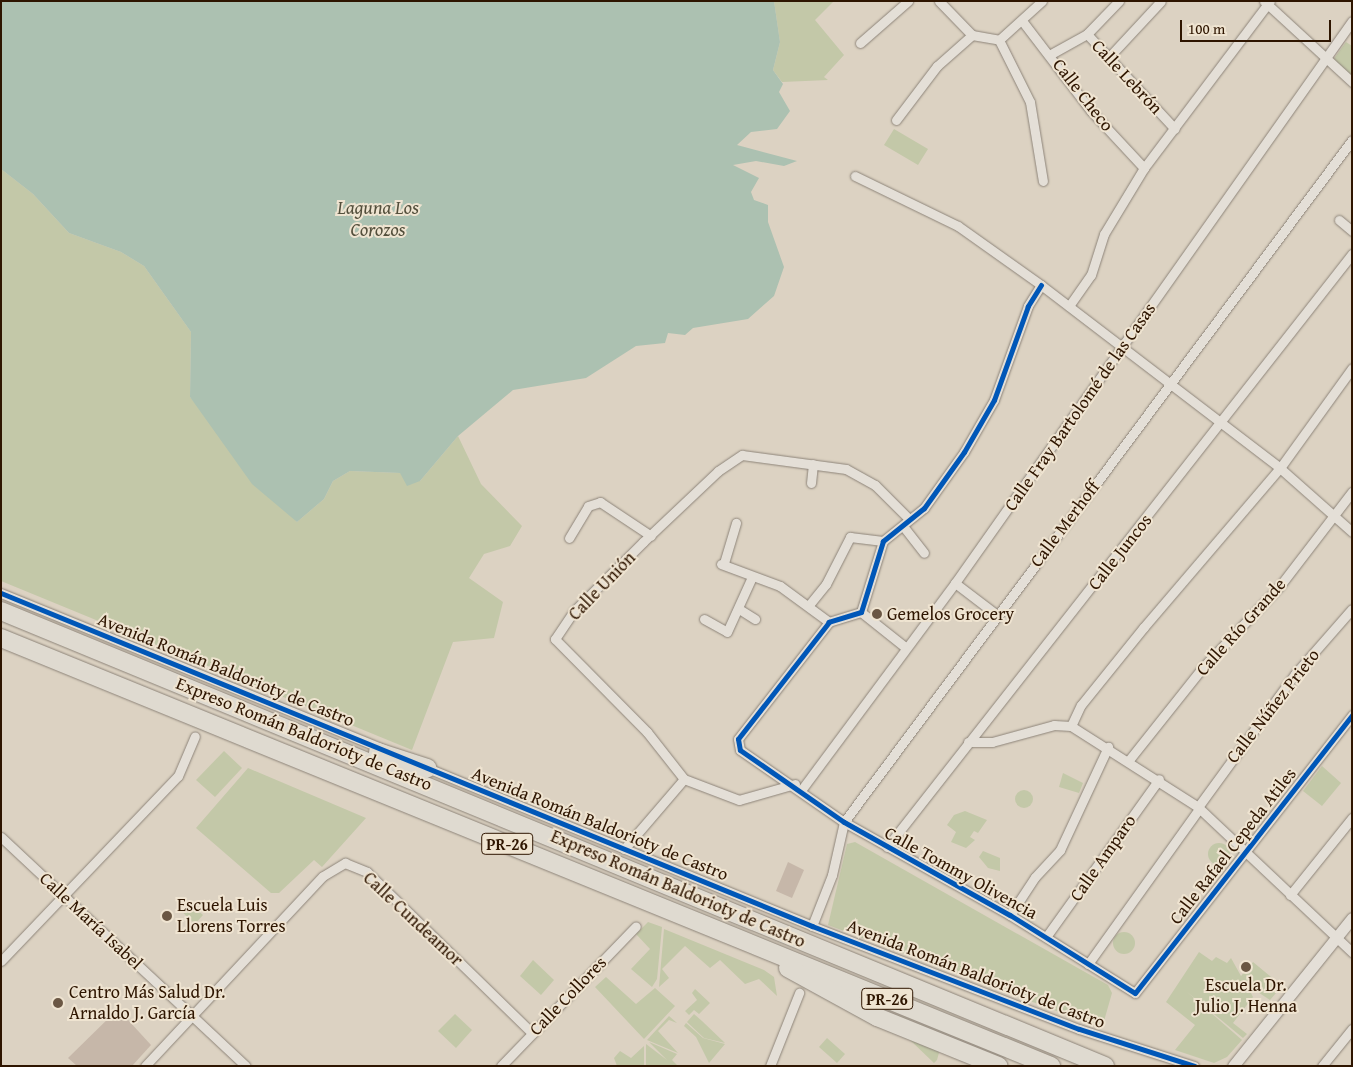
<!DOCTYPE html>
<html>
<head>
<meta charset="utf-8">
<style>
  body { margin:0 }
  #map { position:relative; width:1353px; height:1067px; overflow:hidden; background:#dcd2c2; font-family:"Gentium Book Plus",serif }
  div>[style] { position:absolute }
  .green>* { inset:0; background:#c3c8a8 }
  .round { border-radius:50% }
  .water>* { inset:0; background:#acc1b1 }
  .building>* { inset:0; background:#c6b7a9 }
  .roads { filter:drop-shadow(0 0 1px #8d8479) drop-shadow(0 0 1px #8d8479) }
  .minor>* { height:9px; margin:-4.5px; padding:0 4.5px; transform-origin:4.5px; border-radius:4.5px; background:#e4dfd7 }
  .tertiary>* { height:11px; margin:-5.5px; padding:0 5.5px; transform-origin:5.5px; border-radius:5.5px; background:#e4dfd7 }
  .motorway>* { height:18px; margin:-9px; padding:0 9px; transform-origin:9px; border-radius:9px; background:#dfdad0 }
  .cycleway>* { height:5px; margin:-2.5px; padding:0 2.5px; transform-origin:2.5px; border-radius:2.5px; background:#0057b8 }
  .dots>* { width:14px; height:14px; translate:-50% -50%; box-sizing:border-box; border:2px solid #efe4d1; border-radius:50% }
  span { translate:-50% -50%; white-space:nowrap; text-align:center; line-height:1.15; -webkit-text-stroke:4px #efe4d1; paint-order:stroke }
  .shield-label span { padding:1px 4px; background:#efe4d1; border:1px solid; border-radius:4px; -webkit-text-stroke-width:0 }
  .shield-label { font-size:16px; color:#2e1500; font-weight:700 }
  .street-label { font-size:18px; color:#2e1500 }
  .poi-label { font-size:18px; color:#2e1500 }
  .left { translate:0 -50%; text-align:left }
  .water-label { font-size:19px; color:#534f3c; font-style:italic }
  .frame { position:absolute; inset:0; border:2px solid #2e1500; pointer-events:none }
  .scale { position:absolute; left:1180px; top:20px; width:151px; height:22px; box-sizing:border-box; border:2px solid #2e1500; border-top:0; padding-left:6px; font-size:15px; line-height:18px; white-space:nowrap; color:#2e1500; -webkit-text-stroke:4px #efe4d1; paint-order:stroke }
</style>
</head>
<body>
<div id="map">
  <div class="green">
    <div style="clip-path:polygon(774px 1px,834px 1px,815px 20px,844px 55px,824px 77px,828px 80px,782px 82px,773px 70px,780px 42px)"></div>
    <div style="clip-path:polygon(1346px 42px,1352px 46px,1352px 77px,1333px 60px)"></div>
    <div style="clip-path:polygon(894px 129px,928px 149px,918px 165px,884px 145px)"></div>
    <div style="clip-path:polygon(1px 169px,33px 194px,69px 233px,121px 252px,144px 266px,191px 332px,190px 397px,297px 522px,324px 499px,333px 481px,350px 471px,400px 473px,420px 481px,458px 436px,481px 484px,522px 526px,510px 546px,484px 554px,469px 578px,503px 602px,494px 638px,453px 642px,412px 750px,1px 581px)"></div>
    <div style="clip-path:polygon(224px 751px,242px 768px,215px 797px,196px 780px)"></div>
    <div style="clip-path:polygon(1322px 766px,1341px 783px,1322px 806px,1303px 791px)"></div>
    <div style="clip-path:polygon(248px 768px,366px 818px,322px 867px,314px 860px,279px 893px,271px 893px,196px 828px)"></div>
    <div style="clip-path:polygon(1063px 773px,1083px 783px,1079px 793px,1059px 787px)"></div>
    <div class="round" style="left:1015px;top:790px;width:18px;height:18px"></div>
    <div style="clip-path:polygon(965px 811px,987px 820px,978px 833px,974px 831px,970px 837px,975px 840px,966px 848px,951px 842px,956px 832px,947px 825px,954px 815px)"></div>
    <div style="clip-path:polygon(855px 842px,1108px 985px,1112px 993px,1102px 1028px,828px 925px,847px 844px)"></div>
    <div class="round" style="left:1208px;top:843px;width:22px;height:22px"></div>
    <div style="clip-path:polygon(983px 851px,1000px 858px,1000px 871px,988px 868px,979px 857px)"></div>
    <div style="clip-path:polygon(185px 899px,203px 915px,195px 924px,178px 908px)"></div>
    <div style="clip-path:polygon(648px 922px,662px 927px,657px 979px,652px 987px,631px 969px,650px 949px,636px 934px)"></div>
    <div style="clip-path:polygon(664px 929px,764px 970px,774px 977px,777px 996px,759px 979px,745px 984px,720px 960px,710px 968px,685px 946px,662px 969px,669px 978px,659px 987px)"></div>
    <div class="round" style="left:1113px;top:932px;width:22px;height:22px"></div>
    <div style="clip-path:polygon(1199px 952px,1212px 961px,1216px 957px,1227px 963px,1231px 958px,1241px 976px,1253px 962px,1282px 986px,1270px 1000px,1247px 985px,1253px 997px,1233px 1023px,1247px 1034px,1243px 1038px,1186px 991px,1242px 1040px,1227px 1057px,1214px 1063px,1175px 1050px,1195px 1025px,1166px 1002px)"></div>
    <div style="clip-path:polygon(533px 960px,554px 980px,541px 995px,520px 976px)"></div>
    <div style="clip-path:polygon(606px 977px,636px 1004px,655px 988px,675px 1006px,644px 1039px,595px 987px)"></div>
    <div style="clip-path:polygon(695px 989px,710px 1003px,699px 1014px,694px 1010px,689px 1015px,685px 1011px,697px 1000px,692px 993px)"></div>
    <div style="clip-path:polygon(455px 1014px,472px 1030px,456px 1048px,438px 1031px)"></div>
    <div style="clip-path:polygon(694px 1014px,702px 1021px,725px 1043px,704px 1038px,687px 1022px)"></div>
    <div style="clip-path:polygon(853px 1015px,940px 1049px,937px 1060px,934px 1063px,910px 1040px)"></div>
    <div style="clip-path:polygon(669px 1016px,677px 1023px,669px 1020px,658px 1031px,678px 1053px,647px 1040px)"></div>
    <div style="clip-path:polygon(686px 1023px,703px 1038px,725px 1044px,709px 1063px,696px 1037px,684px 1026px)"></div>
    <div style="clip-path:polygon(827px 1038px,845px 1054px,837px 1063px,819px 1047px)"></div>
    <div style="clip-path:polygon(649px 1042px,677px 1054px,672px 1060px,678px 1066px,646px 1066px,646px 1044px,667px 1060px)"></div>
    <div style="clip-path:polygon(644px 1046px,644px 1066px,617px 1066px,614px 1058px,620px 1051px,631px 1058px)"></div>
  </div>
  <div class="water">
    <div style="clip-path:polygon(1px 1px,774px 1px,780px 42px,773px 70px,783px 84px,779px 92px,790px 111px,777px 129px,751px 132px,737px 145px,797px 161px,784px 166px,756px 161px,733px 165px,759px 178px,751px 192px,754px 200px,768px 205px,768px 222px,784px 267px,774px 296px,748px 319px,693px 328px,685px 335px,668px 333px,665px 343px,636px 346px,586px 378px,513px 390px,458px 436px,420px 481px,407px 486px,400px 473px,350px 471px,333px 481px,324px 499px,297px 522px,252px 484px,190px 397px,191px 332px,144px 266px,121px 252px,69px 233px,33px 194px,1px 169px)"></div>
  </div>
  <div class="building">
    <div style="clip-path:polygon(788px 862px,804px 870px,792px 898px,776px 891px)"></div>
    <div style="clip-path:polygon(118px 1009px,151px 1045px,132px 1066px,77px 1066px,68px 1058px)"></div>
  </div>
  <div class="roads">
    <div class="minor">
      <div style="left:939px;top:1px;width:47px;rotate:45.9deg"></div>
      <div style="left:972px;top:35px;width:27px;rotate:10deg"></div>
      <div style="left:999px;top:40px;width:58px;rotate:-42.2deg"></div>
      <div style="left:1264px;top:1px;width:120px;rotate:42.6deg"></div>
      <div style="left:1023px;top:22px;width:112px;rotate:52.6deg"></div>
      <div style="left:1091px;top:111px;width:78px;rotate:47.1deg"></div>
      <div style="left:1087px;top:34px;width:129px;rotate:47.2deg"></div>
      <div style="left:999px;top:40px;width:69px;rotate:63.4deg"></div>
      <div style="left:1030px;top:102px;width:80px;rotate:80.7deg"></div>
      <div style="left:860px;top:43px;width:64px;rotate:-41.2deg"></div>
      <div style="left:1051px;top:54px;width:41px;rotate:-29.1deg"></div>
      <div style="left:1087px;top:34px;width:46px;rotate:-45.9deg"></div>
      <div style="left:1109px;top:57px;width:76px;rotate:-47.1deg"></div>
      <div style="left:896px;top:120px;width:68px;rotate:-52.8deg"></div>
      <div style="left:937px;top:66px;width:47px;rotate:-41.5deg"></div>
      <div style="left:855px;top:176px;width:114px;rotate:25.9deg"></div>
      <div style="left:958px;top:226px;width:102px;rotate:35.4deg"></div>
      <div style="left:1041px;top:285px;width:301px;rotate:37.4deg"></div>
      <div style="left:1280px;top:468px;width:96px;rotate:41.6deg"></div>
      <div style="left:1339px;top:220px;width:17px;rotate:40deg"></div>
      <div style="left:1041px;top:285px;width:25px;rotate:122deg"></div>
      <div style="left:1028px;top:306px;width:100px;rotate:109.9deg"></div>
      <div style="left:994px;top:400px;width:60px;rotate:120deg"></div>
      <div style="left:964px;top:452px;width:69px;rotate:125.5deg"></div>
      <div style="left:924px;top:508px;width:53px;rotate:141.2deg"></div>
      <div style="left:883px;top:541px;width:74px;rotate:107.2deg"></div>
      <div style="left:861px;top:612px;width:34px;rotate:163deg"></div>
      <div style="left:829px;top:622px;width:148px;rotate:127.9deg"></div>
      <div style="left:738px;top:739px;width:11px;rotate:80deg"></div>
      <div style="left:740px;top:750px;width:126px;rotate:34.7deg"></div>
      <div style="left:844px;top:822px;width:190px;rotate:29.3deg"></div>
      <div style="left:1010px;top:915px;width:147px;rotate:32deg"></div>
      <div style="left:1135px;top:993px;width:353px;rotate:-52deg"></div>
      <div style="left:1069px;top:306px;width:38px;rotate:-55deg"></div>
      <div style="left:1091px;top:275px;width:43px;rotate:-72.4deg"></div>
      <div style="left:1104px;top:234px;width:77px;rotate:-58.8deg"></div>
      <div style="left:1144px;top:168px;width:209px;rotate:-53deg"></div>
      <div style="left:811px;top:483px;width:19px;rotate:-84deg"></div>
      <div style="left:903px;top:526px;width:34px;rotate:52deg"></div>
      <div style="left:569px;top:538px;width:37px;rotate:-59deg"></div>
      <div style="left:588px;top:506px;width:13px;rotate:-18deg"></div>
      <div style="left:600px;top:502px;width:61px;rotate:33.7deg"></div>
      <div style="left:724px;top:563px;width:42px;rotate:-73.3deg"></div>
      <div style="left:721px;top:564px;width:63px;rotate:20.4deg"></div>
      <div style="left:780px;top:586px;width:61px;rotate:36.3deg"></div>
      <div style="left:955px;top:583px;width:53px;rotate:37.3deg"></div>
      <div style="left:1px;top:593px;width:413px;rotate:22.2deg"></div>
      <div style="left:809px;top:605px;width:27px;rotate:-51deg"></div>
      <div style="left:826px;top:584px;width:53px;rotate:-62.9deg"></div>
      <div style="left:850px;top:537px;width:33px;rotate:7deg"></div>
      <div style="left:739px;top:609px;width:19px;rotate:32deg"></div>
      <div style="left:861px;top:612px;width:56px;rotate:38.5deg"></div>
      <div style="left:704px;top:619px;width:26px;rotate:29deg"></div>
      <div style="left:727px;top:632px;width:60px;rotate:-65.6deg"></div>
      <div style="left:1071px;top:726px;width:23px;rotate:-65deg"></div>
      <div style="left:1081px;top:705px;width:100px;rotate:-51.1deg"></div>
      <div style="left:1144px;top:627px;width:209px;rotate:-49.5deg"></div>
      <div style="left:1280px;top:468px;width:123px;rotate:-54.2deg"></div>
      <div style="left:968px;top:742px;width:24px"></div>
      <div style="left:992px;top:742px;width:64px;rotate:-15.3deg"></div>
      <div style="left:1054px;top:725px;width:17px;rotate:3deg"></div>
      <div style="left:1071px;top:726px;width:151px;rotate:32.5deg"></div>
      <div style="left:1198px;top:807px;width:212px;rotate:43.3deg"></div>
      <div style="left:1129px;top:760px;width:119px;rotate:-51.5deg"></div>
      <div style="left:1203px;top:667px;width:110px;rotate:-46.5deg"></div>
      <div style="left:1279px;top:587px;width:120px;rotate:-52.5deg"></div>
      <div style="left:425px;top:767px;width:418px;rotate:22.3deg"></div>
      <div style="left:812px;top:926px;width:286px;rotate:21.1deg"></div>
      <div style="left:1079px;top:1029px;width:121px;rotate:17.8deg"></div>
      <div style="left:795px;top:784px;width:58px;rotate:164.1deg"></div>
      <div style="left:739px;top:800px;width:59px;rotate:-159.1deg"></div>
      <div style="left:684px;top:779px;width:60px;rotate:-128.2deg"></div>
      <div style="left:647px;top:732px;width:131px;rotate:-134.7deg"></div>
      <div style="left:555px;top:639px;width:34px;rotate:-56deg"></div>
      <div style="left:574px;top:611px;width:98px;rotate:-45deg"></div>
      <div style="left:643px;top:542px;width:103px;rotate:-43.4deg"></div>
      <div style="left:718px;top:471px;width:29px;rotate:-34deg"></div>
      <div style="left:742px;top:455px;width:105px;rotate:7.7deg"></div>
      <div style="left:846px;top:469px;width:33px;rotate:29deg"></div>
      <div style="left:875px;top:485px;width:48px;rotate:45deg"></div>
      <div style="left:802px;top:789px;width:257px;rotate:-53.4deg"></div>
      <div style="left:955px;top:583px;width:688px;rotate:-54.76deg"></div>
      <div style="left:1198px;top:807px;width:165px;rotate:-53.9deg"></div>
      <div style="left:1295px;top:674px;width:86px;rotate:-48.8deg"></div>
      <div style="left:1px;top:837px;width:335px;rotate:43.1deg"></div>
      <div style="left:887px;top:847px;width:754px;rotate:-51.9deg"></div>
      <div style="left:624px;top:849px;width:92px;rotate:-49.4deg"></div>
      <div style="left:1290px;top:895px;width:99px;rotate:-51.2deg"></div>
      <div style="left:1010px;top:915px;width:45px;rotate:-56.7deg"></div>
      <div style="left:1035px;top:877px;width:37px;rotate:-47deg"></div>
      <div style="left:1060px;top:850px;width:114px;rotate:-65deg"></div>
      <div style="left:812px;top:926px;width:55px;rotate:-68.6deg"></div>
      <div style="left:832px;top:875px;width:54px;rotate:-77.2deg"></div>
      <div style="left:844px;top:822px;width:850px;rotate:-53.32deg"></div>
      <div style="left:1046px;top:937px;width:194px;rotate:-54.4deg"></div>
      <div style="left:1px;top:961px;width:256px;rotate:-46.3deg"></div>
      <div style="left:178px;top:776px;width:43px;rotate:-67deg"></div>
      <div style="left:1088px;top:964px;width:191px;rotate:-54.4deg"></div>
      <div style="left:145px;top:1066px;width:260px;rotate:-46.9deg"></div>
      <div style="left:323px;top:876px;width:26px;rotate:-31deg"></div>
      <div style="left:345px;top:863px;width:24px;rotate:22deg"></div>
      <div style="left:367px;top:872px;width:231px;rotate:44.3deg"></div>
      <div style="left:501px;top:1066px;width:194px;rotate:-46deg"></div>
      <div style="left:770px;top:1066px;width:79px;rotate:-68.3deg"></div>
      <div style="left:1322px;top:1066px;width:48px;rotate:-51deg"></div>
    </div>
    <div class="tertiary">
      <div style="left:1233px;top:1066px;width:190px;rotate:-51.2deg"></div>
    </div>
    <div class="motorway">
      <div style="left:1px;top:611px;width:1194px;rotate:22.4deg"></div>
      <div style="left:1px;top:638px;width:1134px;rotate:22.18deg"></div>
      <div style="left:378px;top:752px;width:52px;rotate:18.1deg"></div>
      <div style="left:788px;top:968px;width:102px;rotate:28.8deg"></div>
      <div style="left:877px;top:1017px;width:131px;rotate:22deg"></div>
    </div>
  </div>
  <div class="cycleway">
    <div style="left:1041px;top:285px;width:25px;rotate:122deg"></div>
    <div style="left:1028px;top:306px;width:100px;rotate:109.9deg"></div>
    <div style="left:994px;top:400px;width:60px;rotate:120deg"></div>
    <div style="left:964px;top:452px;width:69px;rotate:125.5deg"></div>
    <div style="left:924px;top:508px;width:53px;rotate:141.2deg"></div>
    <div style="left:883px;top:541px;width:74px;rotate:107.2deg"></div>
    <div style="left:861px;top:612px;width:34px;rotate:163deg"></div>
    <div style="left:829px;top:622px;width:148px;rotate:127.9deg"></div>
    <div style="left:738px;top:739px;width:11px;rotate:80deg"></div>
    <div style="left:740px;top:750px;width:126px;rotate:34.7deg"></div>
    <div style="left:844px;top:822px;width:190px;rotate:29.3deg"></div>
    <div style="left:1010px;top:915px;width:147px;rotate:32deg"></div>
    <div style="left:1135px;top:993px;width:353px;rotate:-52deg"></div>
    <div style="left:1px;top:593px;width:877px;rotate:22.32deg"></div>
    <div style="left:812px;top:926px;width:286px;rotate:21.1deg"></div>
    <div style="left:1079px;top:1029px;width:121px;rotate:17.8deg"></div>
  </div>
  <div class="dots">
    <div style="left:877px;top:614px;background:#6b5744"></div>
    <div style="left:167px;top:916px;background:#6b5744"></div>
    <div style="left:1246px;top:967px;background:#6b5744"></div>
    <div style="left:58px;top:1003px;background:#6b5744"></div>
  </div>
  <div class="shield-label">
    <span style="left:507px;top:844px">PR-26</span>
    <span style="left:887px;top:999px">PR-26</span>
  </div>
  <div class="street-label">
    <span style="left:1127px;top:77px;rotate:47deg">Calle Lebrón</span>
    <span style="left:1083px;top:95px;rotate:52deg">Calle Checo</span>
    <span style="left:1080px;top:407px;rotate:-55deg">Calle Fray Bartolomé de las Casas</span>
    <span style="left:1065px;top:524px;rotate:-53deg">Calle Merhoff</span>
    <span style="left:1120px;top:552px;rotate:-52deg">Calle Juncos</span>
    <span style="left:602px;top:586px;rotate:-46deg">Calle Unión</span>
    <span style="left:1241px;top:627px;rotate:-48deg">Calle Río Grande</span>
    <span style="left:226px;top:670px;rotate:22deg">Avenida Román Baldorioty de Castro</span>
    <span style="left:1273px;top:706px;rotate:-52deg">Calle Núñez Prieto</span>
    <span style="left:304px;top:734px;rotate:22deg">Expreso Román Baldorioty de Castro</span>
    <span style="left:600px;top:824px;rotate:22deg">Avenida Román Baldorioty de Castro</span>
    <span style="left:1233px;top:846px;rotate:-52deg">Calle Rafael Cepeda Atiles</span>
    <span style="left:1103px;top:858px;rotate:-55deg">Calle Amparo</span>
    <span style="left:961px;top:873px;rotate:29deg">Calle Tommy Olivencia</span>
    <span style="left:678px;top:889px;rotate:23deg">Expreso Román Baldorioty de Castro</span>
    <span style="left:413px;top:919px;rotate:43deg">Calle Cundeamor</span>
    <span style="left:91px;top:921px;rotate:43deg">Calle María Isabel</span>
    <span style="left:976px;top:974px;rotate:21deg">Avenida Román Baldorioty de Castro</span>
    <span style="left:568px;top:996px;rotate:-46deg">Calle Collores</span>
  </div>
  <div class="poi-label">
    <span class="left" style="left:887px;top:614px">Gemelos Grocery</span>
    <span class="left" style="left:177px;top:916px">Escuela Luis<br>Llorens Torres</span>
    <span style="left:1246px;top:996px">Escuela Dr.<br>Julio J. Henna</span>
    <span class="left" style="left:69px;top:1003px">Centro Más Salud Dr.<br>Arnaldo J. García</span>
  </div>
  <div class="water-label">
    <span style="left:378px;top:219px">Laguna Los<br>Corozos</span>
  </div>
  <div class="frame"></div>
  <div class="scale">100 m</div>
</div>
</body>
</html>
